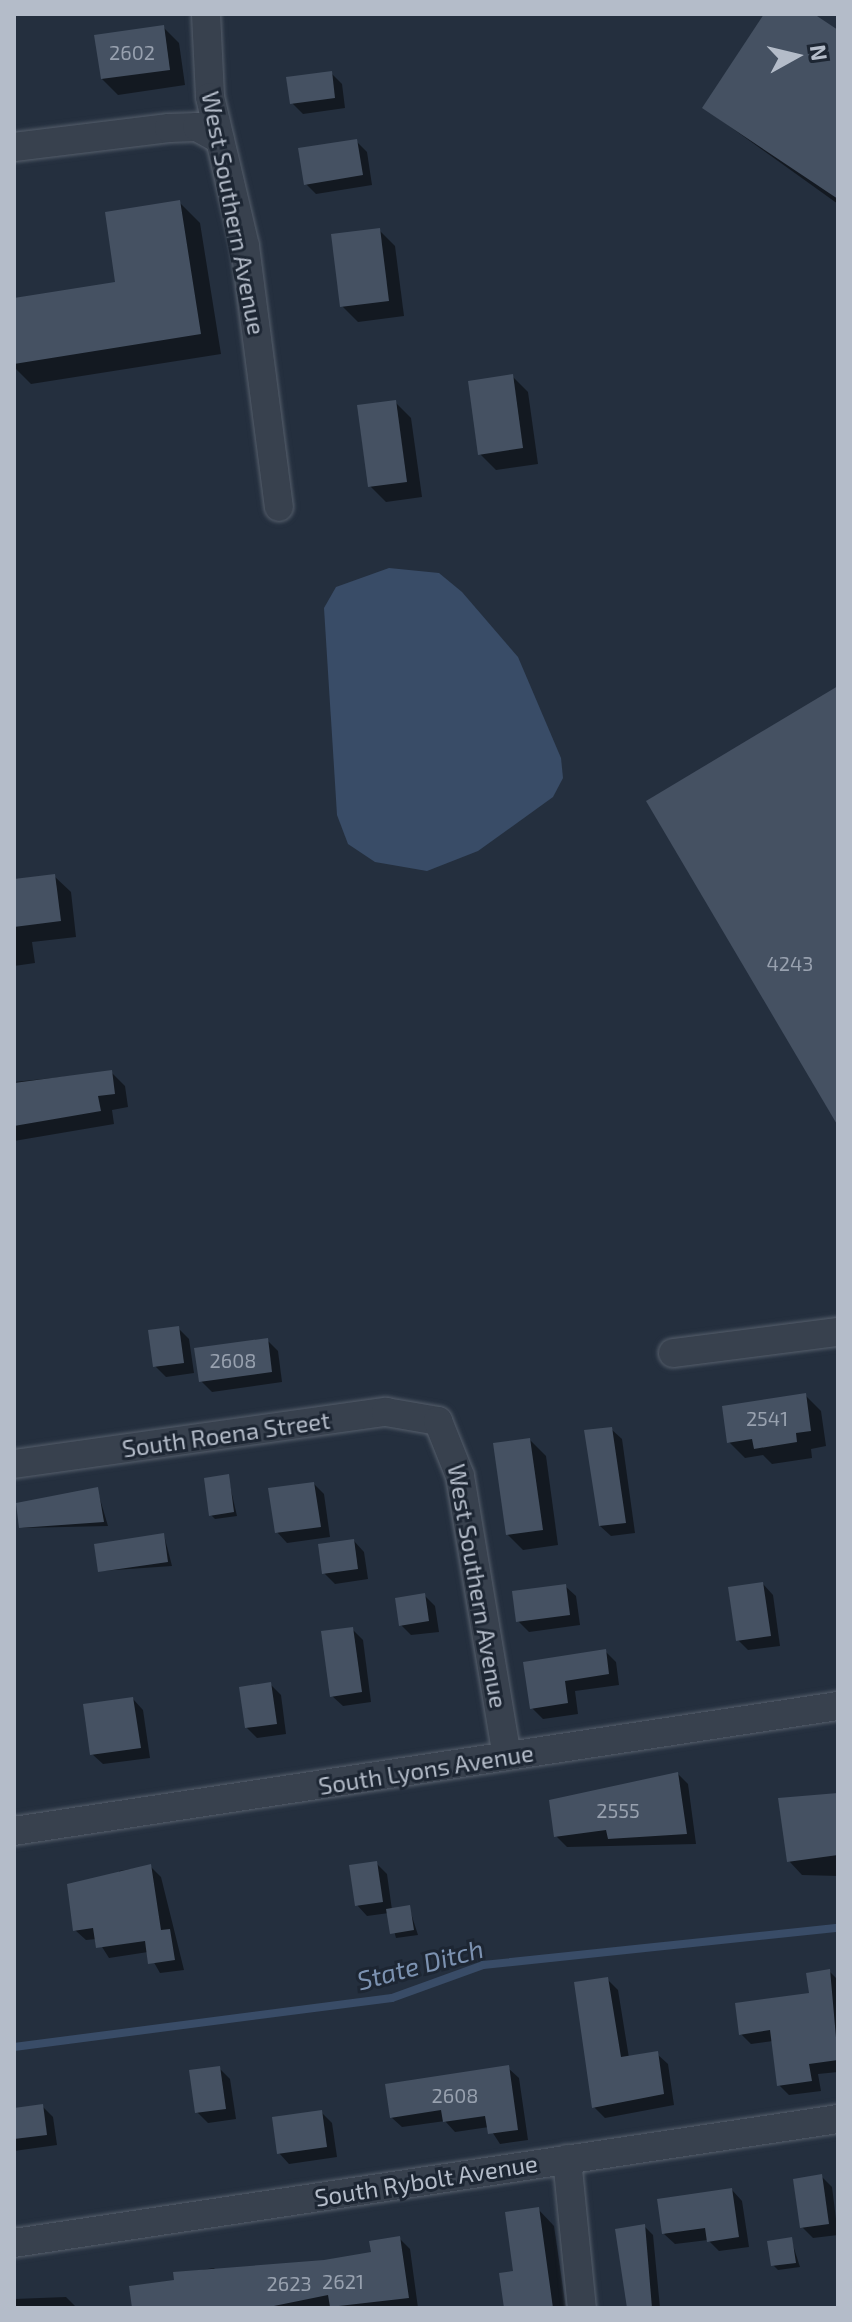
<!DOCTYPE html>
<html>
<head>
<meta charset="utf-8">
<style>
  body { margin:0 }
  #map { position:relative; width:852px; height:2322px; overflow:hidden; background:#242f3e; font-family:"Exo 2",sans-serif }
  div>[style] { position:absolute }
  .water>* { inset:0; background:#394c67 }
  .shadow>* { inset:0; background:#0007 }
  .stream>* { height:8px; margin:-4px; padding:0 4px; transform-origin:4px; border-radius:4px; background:#394c67 }
  .building>* { inset:0; background:#455162 }
  .roads { filter:drop-shadow(0 0 2px #565f6c) drop-shadow(0 0 2px #565f6c) }
  .street>* { height:28px; margin:-14px; padding:0 14px; transform-origin:14px; border-radius:14px; background:#38414e }
  span { translate:-50% -50%; white-space:nowrap; text-align:center; line-height:1.15; -webkit-text-stroke:6px #1d2633; paint-order:stroke }
  .number-label { font-size:20px; color:#98a1af }
  .number-label span { -webkit-text-stroke-width:0 }
  .street-label { font-size:24px; color:#b4bcc9 }
  .water-label { font-size:26px; color:#7c92b1; font-style:italic }
  .frame { position:absolute; inset:0; border:16px solid #b4bcc9; pointer-events:none }
  .north { position:absolute; left:756px; top:16px; width:80px; height:80px; -webkit-text-stroke:6px #1d2633; paint-order:stroke; rotate:82deg; font-size:22px; font-weight:700; line-height:32px; text-align:center; color:#b4bcc9 }
  .north::after { content:''; display:block; margin:auto; width:28px; height:36px; background:#b4bcc9; clip-path:polygon(50% 0,100% 100%,50% 72%,0 100%) }
</style>
</head>
<body>
<div id="map">
  <div class="water">
    <div style="clip-path:polygon(389px 568px,439px 573px,462px 592px,518px 657px,561px 758px,563px 778px,553px 797px,478px 851px,427px 871px,375px 862px,348px 844px,337px 815px,324px 608px,336px 587px)"></div>
  </div>
  <div class="shadow">
    <div style="clip-path:polygon(766px 14px,810px 14px,838px 33px,838px 204px,704px 108px)"></div>
    <div style="clip-path:polygon(163px 27px,179px 43px,185px 85px,118px 95px,102px 79px)"></div>
    <div style="clip-path:polygon(331px 73px,342px 84px,345px 108px,303px 114px,292px 103px)"></div>
    <div style="clip-path:polygon(356px 141px,367px 152px,372px 185px,316px 194px,306px 184px)"></div>
    <div style="clip-path:polygon(180px 203px,200px 223px,221px 354px,31px 384px,14px 367px,14px 299px,117px 283px)"></div>
    <div style="clip-path:polygon(379px 230px,395px 246px,404px 316px,358px 322px,342px 306px)"></div>
    <div style="clip-path:polygon(512px 376px,528px 392px,538px 464px,496px 470px,480px 454px)"></div>
    <div style="clip-path:polygon(395px 402px,411px 418px,422px 497px,386px 502px,370px 486px)"></div>
    <div style="clip-path:polygon(54px 876px,71px 892px,76px 937px,32px 942px,35px 963px,14px 966px,14px 881px)"></div>
    <div style="clip-path:polygon(111px 1072px,125px 1086px,128px 1107px,112px 1110px,114px 1124px,14px 1141px,14px 1082px)"></div>
    <div style="clip-path:polygon(178px 1328px,189px 1339px,194px 1373px,166px 1377px,155px 1366px)"></div>
    <div style="clip-path:polygon(267px 1340px,278px 1351px,282px 1382px,212px 1392px,201px 1381px)"></div>
    <div style="clip-path:polygon(805px 1395px,821px 1411px,826px 1446px,811px 1449px,812px 1458px,772px 1464px,763px 1455px,745px 1458px,729px 1442px)"></div>
    <div style="clip-path:polygon(611px 1429px,622px 1439px,635px 1533px,611px 1536px,600px 1526px)"></div>
    <div style="clip-path:polygon(530px 1440px,546px 1456px,558px 1545px,523px 1550px,507px 1534px)"></div>
    <div style="clip-path:polygon(228px 1477px,237px 1516px,215px 1519px,211px 1515px)"></div>
    <div style="clip-path:polygon(314px 1484px,324px 1494px,330px 1537px,287px 1543px,277px 1532px)"></div>
    <div style="clip-path:polygon(97px 1489px,108px 1526px,21px 1528px)"></div>
    <div style="clip-path:polygon(164px 1535px,172px 1566px,100px 1571px)"></div>
    <div style="clip-path:polygon(354px 1541px,364px 1552px,368px 1579px,335px 1584px,324px 1573px)"></div>
    <div style="clip-path:polygon(763px 1584px,773px 1595px,780px 1646px,748px 1650px,738px 1640px)"></div>
    <div style="clip-path:polygon(565px 1586px,576px 1596px,580px 1625px,529px 1632px,518px 1621px)"></div>
    <div style="clip-path:polygon(424px 1595px,435px 1606px,439px 1632px,411px 1635px,401px 1625px)"></div>
    <div style="clip-path:polygon(352px 1629px,363px 1640px,371px 1702px,343px 1706px,332px 1696px)"></div>
    <div style="clip-path:polygon(605px 1651px,616px 1662px,619px 1685px,575px 1691px,578px 1714px,543px 1719px,532px 1708px,526px 1663px)"></div>
    <div style="clip-path:polygon(270px 1684px,281px 1695px,286px 1734px,257px 1738px,246px 1727px)"></div>
    <div style="clip-path:polygon(133px 1699px,143px 1710px,150px 1758px,103px 1764px,92px 1754px)"></div>
    <div style="clip-path:polygon(678px 1774px,688px 1784px,696px 1844px,567px 1847px,556px 1836px)"></div>
    <div style="clip-path:polygon(838px 1793px,838px 1876px,802px 1875px,789px 1861px)"></div>
    <div style="clip-path:polygon(376px 1863px,387px 1874px,392px 1910px,409px 1907px,418px 1935px,396px 1938px,389px 1913px,367px 1916px,357px 1905px)"></div>
    <div style="clip-path:polygon(150px 1866px,161px 1877px,184px 1970px,160px 1973px,148px 1952px,109px 1958px,97px 1939px,86px 1940px,75px 1930px,120px 1879px,119px 1871px)"></div>
    <div style="clip-path:polygon(830px 1972px,838px 1980px,838px 2072px,818px 2074px,821px 2091px,789px 2095px,779px 2085px,773px 2041px,751px 2044px,741px 2034px,811px 1995px)"></div>
    <div style="clip-path:polygon(607px 1979px,618px 1990px,629px 2058px,657px 2054px,668px 2064px,674px 2105px,605px 2118px,594px 2107px)"></div>
    <div style="clip-path:polygon(219px 2068px,230px 2079px,236px 2119px,208px 2123px,197px 2112px)"></div>
    <div style="clip-path:polygon(508px 2068px,519px 2078px,528px 2140px,500px 2144px,489px 2127px,455px 2132px,445px 2121px,402px 2127px,391px 2117px)"></div>
    <div style="clip-path:polygon(42px 2106px,53px 2117px,57px 2145px,14px 2151px,14px 2112px)"></div>
    <div style="clip-path:polygon(321px 2112px,332px 2123px,337px 2157px,289px 2164px,279px 2153px)"></div>
    <div style="clip-path:polygon(822px 2177px,832px 2187px,838px 2235px,813px 2238px,802px 2227px)"></div>
    <div style="clip-path:polygon(732px 2190px,742px 2201px,749px 2247px,719px 2251px,708px 2240px,675px 2244px,664px 2234px)"></div>
    <div style="clip-path:polygon(538px 2209px,554px 2226px,566px 2308px,506px 2308px)"></div>
    <div style="clip-path:polygon(644px 2226px,653px 2235px,660px 2308px,629px 2308px)"></div>
    <div style="clip-path:polygon(400px 2239px,410px 2249px,418px 2308px,134px 2308px,176px 2282px,175px 2274px,214px 2268px,221px 2275px,373px 2254px)"></div>
    <div style="clip-path:polygon(791px 2239px,800px 2267px,778px 2270px,773px 2265px)"></div>
    <div style="clip-path:polygon(66px 2297px,77px 2308px,14px 2308px,14px 2299px)"></div>
  </div>
  <div class="stream">
    <div style="left:14px;top:2047px;width:381px;rotate:-7.4deg"></div>
    <div style="left:392px;top:1998px;width:97px;rotate:-19.9deg"></div>
    <div style="left:483px;top:1965px;width:357px;rotate:-6deg"></div>
  </div>
  <div class="building">
    <div style="clip-path:polygon(764px 14px,814px 14px,838px 30px,838px 199px,702px 108px)"></div>
    <div style="clip-path:polygon(164px 25px,170px 70px,101px 79px,94px 35px)"></div>
    <div style="clip-path:polygon(332px 71px,335px 98px,290px 104px,286px 77px)"></div>
    <div style="clip-path:polygon(357px 139px,363px 175px,304px 185px,298px 148px)"></div>
    <div style="clip-path:polygon(180px 200px,201px 334px,14px 364px,14px 298px,115px 282px,105px 212px)"></div>
    <div style="clip-path:polygon(380px 228px,389px 301px,340px 307px,331px 234px)"></div>
    <div style="clip-path:polygon(513px 374px,523px 448px,478px 455px,468px 381px)"></div>
    <div style="clip-path:polygon(396px 400px,407px 482px,368px 487px,357px 405px)"></div>
    <div style="clip-path:polygon(838px 686px,838px 1126px,646px 801px)"></div>
    <div style="clip-path:polygon(55px 874px,61px 921px,14px 927px,14px 879px)"></div>
    <div style="clip-path:polygon(112px 1070px,115px 1094px,98px 1096px,101px 1111px,14px 1126px,14px 1083px)"></div>
    <div style="clip-path:polygon(179px 1326px,184px 1363px,153px 1367px,148px 1330px)"></div>
    <div style="clip-path:polygon(268px 1338px,272px 1372px,199px 1382px,194px 1348px)"></div>
    <div style="clip-path:polygon(806px 1393px,811px 1431px,796px 1433px,797px 1442px,754px 1449px,752px 1439px,727px 1443px,722px 1406px)"></div>
    <div style="clip-path:polygon(612px 1427px,626px 1523px,599px 1526px,584px 1430px)"></div>
    <div style="clip-path:polygon(530px 1438px,543px 1530px,506px 1535px,493px 1443px)"></div>
    <div style="clip-path:polygon(229px 1474px,234px 1512px,209px 1516px,204px 1478px)"></div>
    <div style="clip-path:polygon(314px 1482px,321px 1527px,275px 1533px,268px 1488px)"></div>
    <div style="clip-path:polygon(98px 1487px,104px 1522px,19px 1528px,16px 1503px)"></div>
    <div style="clip-path:polygon(164px 1533px,168px 1562px,98px 1572px,94px 1544px)"></div>
    <div style="clip-path:polygon(354px 1539px,358px 1569px,322px 1574px,318px 1544px)"></div>
    <div style="clip-path:polygon(763px 1582px,771px 1636px,736px 1641px,728px 1587px)"></div>
    <div style="clip-path:polygon(566px 1584px,570px 1615px,516px 1622px,512px 1591px)"></div>
    <div style="clip-path:polygon(425px 1593px,429px 1621px,399px 1626px,395px 1598px)"></div>
    <div style="clip-path:polygon(353px 1627px,362px 1692px,330px 1697px,321px 1631px)"></div>
    <div style="clip-path:polygon(606px 1649px,609px 1674px,565px 1681px,568px 1703px,530px 1709px,523px 1662px)"></div>
    <div style="clip-path:polygon(271px 1682px,277px 1724px,245px 1728px,239px 1687px)"></div>
    <div style="clip-path:polygon(133px 1697px,141px 1748px,90px 1755px,83px 1704px)"></div>
    <div style="clip-path:polygon(678px 1772px,687px 1834px,608px 1839px,606px 1830px,554px 1837px,549px 1800px)"></div>
    <div style="clip-path:polygon(838px 1793px,838px 1855px,787px 1862px,778px 1798px)"></div>
    <div style="clip-path:polygon(377px 1861px,383px 1902px,355px 1906px,349px 1865px)"></div>
    <div style="clip-path:polygon(151px 1864px,161px 1930px,170px 1929px,175px 1960px,148px 1964px,145px 1941px,96px 1948px,93px 1928px,73px 1931px,67px 1884px)"></div>
    <div style="clip-path:polygon(410px 1905px,414px 1930px,390px 1934px,386px 1909px)"></div>
    <div style="clip-path:polygon(830px 1969px,838px 2060px,809px 2064px,812px 2081px,777px 2086px,770px 2030px,739px 2035px,735px 2003px,809px 1993px,806px 1973px)"></div>
    <div style="clip-path:polygon(608px 1977px,621px 2057px,658px 2051px,664px 2094px,592px 2108px,574px 1982px)"></div>
    <div style="clip-path:polygon(509px 2065px,518px 2130px,488px 2134px,485px 2116px,443px 2122px,441px 2110px,390px 2118px,385px 2084px)"></div>
    <div style="clip-path:polygon(220px 2066px,226px 2109px,195px 2113px,189px 2070px)"></div>
    <div style="clip-path:polygon(43px 2104px,47px 2135px,14px 2139px,14px 2108px)"></div>
    <div style="clip-path:polygon(322px 2110px,327px 2147px,277px 2154px,272px 2117px)"></div>
    <div style="clip-path:polygon(822px 2174px,829px 2224px,800px 2228px,793px 2179px)"></div>
    <div style="clip-path:polygon(732px 2188px,739px 2237px,707px 2242px,705px 2228px,662px 2234px,657px 2199px)"></div>
    <div style="clip-path:polygon(539px 2207px,553px 2308px,504px 2308px,499px 2273px,513px 2271px,505px 2212px)"></div>
    <div style="clip-path:polygon(645px 2224px,652px 2308px,627px 2308px,615px 2229px)"></div>
    <div style="clip-path:polygon(400px 2236px,409px 2298px,330px 2307px,328px 2295px,264px 2308px,132px 2308px,129px 2286px,174px 2280px,173px 2272px,324px 2260px,371px 2252px,369px 2241px)"></div>
    <div style="clip-path:polygon(792px 2237px,796px 2263px,771px 2266px,767px 2241px)"></div>
  </div>
  <div class="roads">
    <div class="street">
      <div style="left:206px;top:14px;width:83px;rotate:87.2deg"></div>
      <div style="left:210px;top:97px;width:153px;rotate:76.8deg"></div>
      <div style="left:245px;top:246px;width:263px;rotate:82.6deg"></div>
      <div style="left:14px;top:147px;width:156px;rotate:-7deg"></div>
      <div style="left:169px;top:128px;width:28px;rotate:-2deg"></div>
      <div style="left:197px;top:127px;width:26px;rotate:29deg"></div>
      <div style="left:673px;top:1353px;width:166px;rotate:-7.3deg"></div>
      <div style="left:14px;top:1464px;width:376px;rotate:-8deg"></div>
      <div style="left:386px;top:1412px;width:53px;rotate:9.8deg"></div>
      <div style="left:438px;top:1421px;width:59px;rotate:68.2deg"></div>
      <div style="left:460px;top:1476px;width:284px;rotate:80.5deg"></div>
      <div style="left:14px;top:1831px;width:833px;rotate:-8.63deg"></div>
      <div style="left:567px;top:2159px;width:150px;rotate:84.3deg"></div>
      <div style="left:14px;top:2243px;width:833px;rotate:-8.56deg"></div>
    </div>
  </div>
  <div class="number-label">
    <span style="left:132px;top:52px">2602</span>
    <span style="left:790px;top:963px">4243</span>
    <span style="left:233px;top:1360px">2608</span>
    <span style="left:767px;top:1418px">2541</span>
    <span style="left:618px;top:1810px">2555</span>
    <span style="left:455px;top:2095px">2608</span>
    <span style="left:343px;top:2281px">2621</span>
    <span style="left:289px;top:2283px">2623</span>
  </div>
  <div class="street-label">
    <span style="left:234px;top:213px;rotate:79deg">West Southern Avenue</span>
    <span style="left:226px;top:1434px;rotate:-8deg">South Roena Street</span>
    <span style="left:478px;top:1586px;rotate:80deg">West Southern Avenue</span>
    <span style="left:426px;top:1769px;rotate:-9deg">South Lyons Avenue</span>
    <span style="left:426px;top:2180px;rotate:-9deg">South Rybolt Avenue</span>
  </div>
  <div class="water-label">
    <span style="left:420px;top:1964px;rotate:-15deg">State Ditch</span>
  </div>
  <div class="frame"></div>
  <div class="north">N</div>
</div>
</body>
</html>
